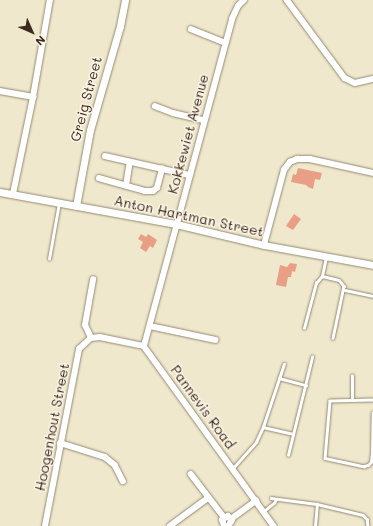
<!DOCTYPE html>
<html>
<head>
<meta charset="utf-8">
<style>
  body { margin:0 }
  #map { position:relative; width:373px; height:526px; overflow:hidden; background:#efe8cc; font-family:Mali,sans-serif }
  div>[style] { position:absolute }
  .building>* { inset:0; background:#e89f85 }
  .roads { filter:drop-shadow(0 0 1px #958975) drop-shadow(0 0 1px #958975) }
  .service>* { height:2.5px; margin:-1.25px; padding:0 1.25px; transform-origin:1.25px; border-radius:1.25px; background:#fff }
  .minor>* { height:5.5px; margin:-2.75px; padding:0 2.75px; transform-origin:2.75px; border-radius:2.75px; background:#fff }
  .tertiary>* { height:7px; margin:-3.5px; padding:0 3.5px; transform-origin:3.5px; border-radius:3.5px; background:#fff }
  span { translate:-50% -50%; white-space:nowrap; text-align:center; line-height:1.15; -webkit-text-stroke:3px #fcf5e5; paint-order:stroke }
  .street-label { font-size:14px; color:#3b2a1e }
  .north { position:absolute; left:12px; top:12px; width:40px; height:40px; -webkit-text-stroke:3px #fcf5e5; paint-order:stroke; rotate:135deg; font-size:11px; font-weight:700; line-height:16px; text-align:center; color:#3b2a1e }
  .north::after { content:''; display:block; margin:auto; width:14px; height:18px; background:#3b2a1e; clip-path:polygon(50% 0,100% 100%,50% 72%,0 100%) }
</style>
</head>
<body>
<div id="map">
  <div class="building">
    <div style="clip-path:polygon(298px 168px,322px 173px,320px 180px,315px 179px,313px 189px,308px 187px,306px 185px,291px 182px,293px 174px,296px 175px)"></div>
    <div style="clip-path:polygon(294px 214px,301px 219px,293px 230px,286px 226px)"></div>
    <div style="clip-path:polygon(141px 234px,146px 237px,148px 234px,157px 240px,153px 248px,150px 246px,146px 252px,140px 248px,143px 242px,138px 239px)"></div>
    <div style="clip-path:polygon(290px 263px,297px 264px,295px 272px,292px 271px,291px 277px,288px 277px,286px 287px,276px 285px,280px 265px,287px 267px)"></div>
  </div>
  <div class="roads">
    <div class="service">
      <div style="left:49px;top:259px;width:57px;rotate:-79.9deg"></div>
      <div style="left:322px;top:276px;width:17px;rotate:13deg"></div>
      <div style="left:339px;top:280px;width:8px;rotate:50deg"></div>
      <div style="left:344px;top:286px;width:53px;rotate:101.9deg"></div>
      <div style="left:345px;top:290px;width:29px;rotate:12deg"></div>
      <div style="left:304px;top:328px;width:47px;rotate:-75.1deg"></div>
      <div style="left:316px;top:283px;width:9px;rotate:-49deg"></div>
      <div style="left:322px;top:276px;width:19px;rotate:-78deg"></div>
      <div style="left:279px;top:378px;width:28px;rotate:15deg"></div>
      <div style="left:352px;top:399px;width:23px;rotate:-90deg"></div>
      <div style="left:373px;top:400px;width:43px;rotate:178.7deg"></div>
      <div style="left:330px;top:401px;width:57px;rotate:95deg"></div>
      <div style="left:325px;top:458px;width:40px;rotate:12deg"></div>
      <div style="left:364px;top:466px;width:4px;rotate:-14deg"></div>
      <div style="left:368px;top:465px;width:4px;rotate:-45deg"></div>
      <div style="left:371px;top:462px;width:10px;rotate:-84deg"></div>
      <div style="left:372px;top:452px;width:39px;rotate:-89deg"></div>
      <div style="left:263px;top:427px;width:31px;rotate:13deg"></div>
      <div style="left:288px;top:455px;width:101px;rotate:-76.2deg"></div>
      <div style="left:232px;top:469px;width:36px;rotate:-48deg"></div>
      <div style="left:256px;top:442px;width:17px;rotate:-65deg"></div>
      <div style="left:263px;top:427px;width:66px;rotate:-71.6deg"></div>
      <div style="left:271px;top:498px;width:46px;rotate:7.4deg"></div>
      <div style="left:317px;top:504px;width:47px;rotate:13.4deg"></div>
      <div style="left:363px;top:515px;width:6px;rotate:45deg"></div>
      <div style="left:367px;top:519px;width:7px;rotate:82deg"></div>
      <div style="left:264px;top:511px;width:13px;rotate:-39deg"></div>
      <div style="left:274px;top:503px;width:4px;rotate:-63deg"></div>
      <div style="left:315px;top:526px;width:22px;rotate:-85deg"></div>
    </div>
    <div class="minor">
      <div style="left:287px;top:0;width:97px;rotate:53.4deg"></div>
      <div style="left:345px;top:78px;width:11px;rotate:27deg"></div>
      <div style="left:355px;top:83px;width:18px;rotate:-13deg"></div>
      <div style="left:191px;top:29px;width:37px;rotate:22deg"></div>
      <div style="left:0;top:91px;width:34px;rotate:10deg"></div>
      <div style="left:155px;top:106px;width:19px;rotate:21deg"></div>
      <div style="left:173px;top:113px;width:32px;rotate:13deg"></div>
      <div style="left:105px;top:156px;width:86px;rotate:12.7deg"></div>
      <div style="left:99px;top:178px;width:48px;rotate:15.8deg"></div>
      <div style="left:145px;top:191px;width:8px"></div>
      <div style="left:153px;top:191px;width:5px;rotate:-37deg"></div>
      <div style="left:157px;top:188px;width:20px;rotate:-75deg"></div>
      <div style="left:126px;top:186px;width:24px;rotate:-81deg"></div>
      <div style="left:13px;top:194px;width:99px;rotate:-78.3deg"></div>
      <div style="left:33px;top:97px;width:98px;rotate:-80.1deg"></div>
      <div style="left:264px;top:245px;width:78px;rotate:-75.1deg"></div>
      <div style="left:284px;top:170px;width:10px;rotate:-53deg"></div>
      <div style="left:290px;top:162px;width:8px;rotate:-23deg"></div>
      <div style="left:297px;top:159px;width:13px"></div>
      <div style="left:310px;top:159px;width:65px;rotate:12.5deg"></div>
      <div style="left:150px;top:326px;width:67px;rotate:12deg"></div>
      <div style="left:91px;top:338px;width:14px;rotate:-115deg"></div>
      <div style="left:85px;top:325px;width:46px;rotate:-79.9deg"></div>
      <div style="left:144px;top:346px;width:339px;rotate:-74.9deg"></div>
      <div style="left:232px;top:19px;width:14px;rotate:-65deg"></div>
      <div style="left:238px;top:6px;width:8px;rotate:-45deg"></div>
      <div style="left:60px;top:443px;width:47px;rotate:17.3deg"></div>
      <div style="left:105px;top:457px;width:13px;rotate:39deg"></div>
      <div style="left:115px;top:465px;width:18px;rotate:63deg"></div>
      <div style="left:191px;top:474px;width:54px;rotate:52.5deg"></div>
      <div style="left:231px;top:519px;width:31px;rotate:-36deg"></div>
      <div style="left:45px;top:526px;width:180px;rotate:-79.1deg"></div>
      <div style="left:79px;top:349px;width:16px;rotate:-43deg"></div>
      <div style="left:91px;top:338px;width:9px;rotate:-6deg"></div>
      <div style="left:100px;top:337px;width:45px;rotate:11.6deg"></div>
      <div style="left:144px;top:346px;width:222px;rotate:54.2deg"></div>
      <div style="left:170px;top:526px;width:47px;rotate:-36.4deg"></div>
      <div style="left:224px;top:526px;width:6px;rotate:-108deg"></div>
      <div style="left:222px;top:520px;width:7px;rotate:-34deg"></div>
      <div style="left:228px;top:516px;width:6px;rotate:51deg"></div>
      <div style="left:232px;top:521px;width:6px;rotate:121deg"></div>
    </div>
    <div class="tertiary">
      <div style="left:0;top:192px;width:179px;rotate:10.3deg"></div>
      <div style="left:176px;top:224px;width:90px;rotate:13.4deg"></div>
      <div style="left:264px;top:245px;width:111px;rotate:10.4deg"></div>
      <div style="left:76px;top:206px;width:77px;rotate:-79.6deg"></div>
      <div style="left:90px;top:130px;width:108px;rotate:-73.9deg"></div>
      <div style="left:120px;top:26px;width:26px;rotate:-79deg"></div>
    </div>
  </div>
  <div class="street-label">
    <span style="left:86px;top:99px;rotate:-75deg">Greig Street</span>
    <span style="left:188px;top:134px;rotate:-75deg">Kokkewiet Avenue</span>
    <span style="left:189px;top:216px;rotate:12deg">Anton Hartman Street</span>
    <span style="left:203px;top:407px;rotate:54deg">Pannevis Road</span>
    <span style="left:52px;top:427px;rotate:-79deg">Hoogenhout Street</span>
  </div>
  <div class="north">N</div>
</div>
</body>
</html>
